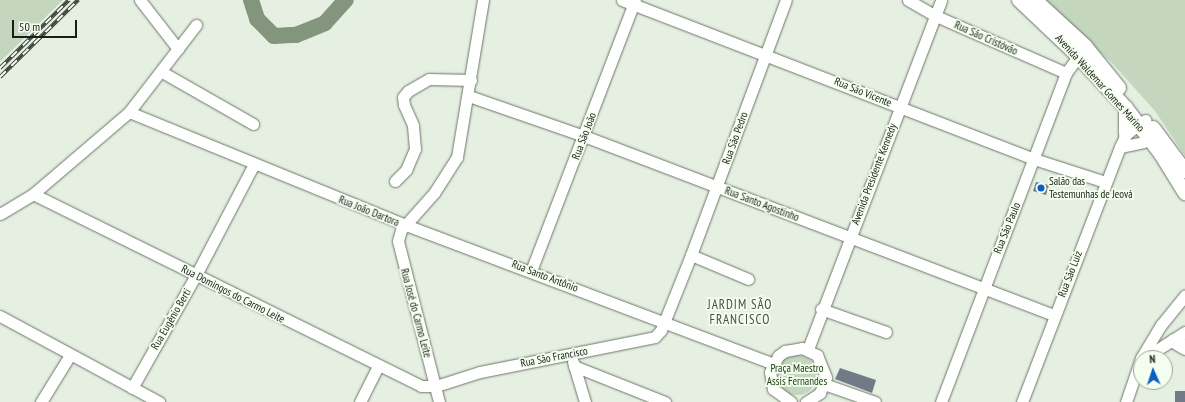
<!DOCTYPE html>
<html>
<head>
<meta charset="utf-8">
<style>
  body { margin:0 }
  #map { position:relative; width:1185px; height:402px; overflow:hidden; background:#e6f0e2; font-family:"PT Sans Narrow",sans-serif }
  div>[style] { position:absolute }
  .green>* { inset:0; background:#c5d6bf }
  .round { border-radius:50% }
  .river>* { height:16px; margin:-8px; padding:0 8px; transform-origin:8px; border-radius:8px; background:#83967d }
  .building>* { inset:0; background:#727a87 }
  .roads { filter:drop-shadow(0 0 1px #6c7568) drop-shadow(0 0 1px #6c7568) }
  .minor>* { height:11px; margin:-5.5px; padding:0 5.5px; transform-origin:5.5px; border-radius:5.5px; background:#fff }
  .major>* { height:14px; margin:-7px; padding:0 7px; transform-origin:7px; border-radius:7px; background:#fff }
  .rail>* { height:4px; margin-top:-2px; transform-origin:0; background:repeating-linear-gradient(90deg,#f3feef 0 8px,#3c413a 0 16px); box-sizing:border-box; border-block:1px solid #3c413a }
  .dots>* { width:11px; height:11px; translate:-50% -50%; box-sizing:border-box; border:2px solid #f3feef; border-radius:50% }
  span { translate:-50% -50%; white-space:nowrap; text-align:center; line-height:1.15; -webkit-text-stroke:3.5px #f3feef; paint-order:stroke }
  .street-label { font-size:11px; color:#1a1e19 }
  .poi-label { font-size:11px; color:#1a1e19 }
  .left { translate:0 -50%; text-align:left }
  .park-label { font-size:11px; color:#203c16 }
  .quarter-label { font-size:13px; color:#474f44; letter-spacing:1px }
  .north { position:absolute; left:1133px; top:350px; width:40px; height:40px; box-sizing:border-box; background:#f3feef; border:1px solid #9ca499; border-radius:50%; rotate:357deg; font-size:11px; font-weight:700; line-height:16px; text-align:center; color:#1a1e19 }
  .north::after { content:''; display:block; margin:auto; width:14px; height:18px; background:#0e5ec7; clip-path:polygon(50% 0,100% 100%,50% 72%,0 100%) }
  .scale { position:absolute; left:12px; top:20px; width:65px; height:18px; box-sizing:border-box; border:2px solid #1a1e19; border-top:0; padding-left:5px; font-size:12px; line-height:14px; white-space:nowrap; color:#1a1e19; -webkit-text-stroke:3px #f3feef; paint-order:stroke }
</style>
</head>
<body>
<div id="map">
  <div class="green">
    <div style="clip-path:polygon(0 0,63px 0,0 62px)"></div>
    <div style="clip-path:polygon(1042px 0,1185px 0,1185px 156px,1155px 111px,1113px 64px)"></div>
    <div class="round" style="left:777px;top:355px;width:40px;height:40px"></div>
  </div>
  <div class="river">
    <div style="left:251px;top:0;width:20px;rotate:72deg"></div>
    <div style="left:257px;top:19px;width:24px;rotate:45deg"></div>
    <div style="left:274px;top:36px;width:22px;rotate:-3deg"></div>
    <div style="left:296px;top:35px;width:31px;rotate:-22deg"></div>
    <div style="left:325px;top:23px;width:31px;rotate:-48deg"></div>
  </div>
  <div class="building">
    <div style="clip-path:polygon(1036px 182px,1049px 185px,1046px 195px,1033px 191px)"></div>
    <div style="clip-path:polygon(840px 368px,876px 380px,872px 393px,835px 379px)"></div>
    <div style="clip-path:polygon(1175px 391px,1185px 391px,1185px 402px,1175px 402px)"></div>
  </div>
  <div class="roads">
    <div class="minor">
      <div style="left:140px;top:0;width:62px;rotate:52.2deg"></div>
      <div style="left:622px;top:0;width:442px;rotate:21.1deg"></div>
      <div style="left:1034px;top:159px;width:75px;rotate:17.9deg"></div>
      <div style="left:908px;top:0;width:32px;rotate:30deg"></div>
      <div style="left:936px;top:16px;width:142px;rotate:23.7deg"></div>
      <div style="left:162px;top:72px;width:105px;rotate:29.7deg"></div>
      <div style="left:469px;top:96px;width:122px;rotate:19.2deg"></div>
      <div style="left:584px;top:136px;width:503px;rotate:20.85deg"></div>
      <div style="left:129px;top:112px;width:299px;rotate:22.2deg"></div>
      <div style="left:406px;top:225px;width:391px;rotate:20.7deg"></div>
      <div style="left:1120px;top:147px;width:24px;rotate:-12deg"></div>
      <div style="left:1143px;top:142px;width:14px;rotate:-36deg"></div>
      <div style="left:395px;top:181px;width:16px;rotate:-45deg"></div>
      <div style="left:406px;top:170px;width:23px;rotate:-67deg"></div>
      <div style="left:415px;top:149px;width:24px;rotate:-95deg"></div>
      <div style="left:413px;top:125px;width:22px;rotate:-114deg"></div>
      <div style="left:404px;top:105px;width:8px;rotate:-97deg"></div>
      <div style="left:403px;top:97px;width:8px;rotate:-50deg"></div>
      <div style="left:408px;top:91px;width:24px;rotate:-30deg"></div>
      <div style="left:429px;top:79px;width:42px;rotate:1.4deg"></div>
      <div style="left:33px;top:194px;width:433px;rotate:26.3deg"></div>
      <div style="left:421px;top:386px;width:15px"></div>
      <div style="left:436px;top:386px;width:46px;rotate:-17.7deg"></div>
      <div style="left:480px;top:372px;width:178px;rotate:-11.3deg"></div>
      <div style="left:655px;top:337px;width:9px;rotate:-49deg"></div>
      <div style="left:661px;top:330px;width:81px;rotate:-68.2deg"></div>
      <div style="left:691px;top:255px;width:272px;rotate:-69.6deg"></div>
      <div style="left:0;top:214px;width:39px;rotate:-31deg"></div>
      <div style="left:33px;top:194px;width:126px;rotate:-40.5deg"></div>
      <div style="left:129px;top:112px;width:110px;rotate:-52.4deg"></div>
      <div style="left:691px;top:255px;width:62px;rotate:22.8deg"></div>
      <div style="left:531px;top:271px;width:290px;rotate:-69deg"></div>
      <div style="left:821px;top:309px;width:69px;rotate:19.5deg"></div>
      <div style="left:0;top:316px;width:181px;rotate:28.4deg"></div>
      <div style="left:808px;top:349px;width:373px;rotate:-69.1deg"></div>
      <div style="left:1141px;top:358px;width:39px;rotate:-59deg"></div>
      <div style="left:1161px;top:325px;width:38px;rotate:-51deg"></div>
      <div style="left:1144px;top:358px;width:49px;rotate:-32.4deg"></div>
      <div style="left:573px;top:362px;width:42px;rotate:73.3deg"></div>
      <div style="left:574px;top:366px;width:98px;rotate:21.6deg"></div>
      <div style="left:824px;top:384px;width:54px;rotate:19.4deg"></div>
      <div style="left:132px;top:388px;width:130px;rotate:-60.5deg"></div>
      <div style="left:196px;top:275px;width:125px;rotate:-62.4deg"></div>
      <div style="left:41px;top:402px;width:55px;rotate:-58.3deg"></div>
      <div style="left:360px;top:402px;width:40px;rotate:-63.4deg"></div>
      <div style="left:439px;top:402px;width:166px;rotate:-104.3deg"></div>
      <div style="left:398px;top:241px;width:11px;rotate:-75deg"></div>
      <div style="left:401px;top:230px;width:50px;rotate:-48.3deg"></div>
      <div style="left:434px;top:193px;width:43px;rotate:-57.4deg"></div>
      <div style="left:457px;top:157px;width:159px;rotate:-80.6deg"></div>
      <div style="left:791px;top:402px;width:22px;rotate:-144deg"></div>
      <div style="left:773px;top:389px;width:17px;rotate:-100deg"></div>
      <div style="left:770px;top:372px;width:18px;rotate:-63deg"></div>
      <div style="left:778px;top:356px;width:9px;rotate:-36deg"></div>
      <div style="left:785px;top:351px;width:17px;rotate:-10deg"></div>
      <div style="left:802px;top:348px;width:17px;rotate:25deg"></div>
      <div style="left:817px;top:355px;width:24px;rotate:68deg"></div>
      <div style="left:826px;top:377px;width:17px;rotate:111deg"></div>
      <div style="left:820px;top:393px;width:17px;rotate:147deg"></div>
      <div style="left:941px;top:402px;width:352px;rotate:-69.2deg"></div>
      <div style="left:1066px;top:73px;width:27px;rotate:-54deg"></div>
      <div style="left:1022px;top:402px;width:273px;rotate:-69deg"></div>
      <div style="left:1120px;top:147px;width:14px;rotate:-65deg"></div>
      <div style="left:1126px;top:134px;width:24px;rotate:-36deg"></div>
      <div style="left:1126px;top:402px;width:46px;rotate:-71.2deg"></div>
    </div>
    <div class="major">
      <div style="left:1019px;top:0;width:81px;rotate:43.5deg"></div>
      <div style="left:1078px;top:56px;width:71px;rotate:47.3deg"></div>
      <div style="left:1126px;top:108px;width:58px;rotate:52.7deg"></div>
      <div style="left:1161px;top:154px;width:46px;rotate:58.4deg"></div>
      <div style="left:1035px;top:0;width:68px;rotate:42.6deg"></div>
      <div style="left:1085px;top:46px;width:54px;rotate:51deg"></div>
      <div style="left:1126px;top:108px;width:26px;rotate:90deg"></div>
      <div style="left:1153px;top:128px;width:54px;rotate:53.3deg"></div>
      <div style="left:1174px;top:341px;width:13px;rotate:32deg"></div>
    </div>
  </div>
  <div class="rail">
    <div style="left:0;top:68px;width:97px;rotate:-44.6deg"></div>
    <div style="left:0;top:77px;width:110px;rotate:-44.6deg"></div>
  </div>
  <div class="dots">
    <div style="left:1041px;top:188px;background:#0e5ec7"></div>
  </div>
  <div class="street-label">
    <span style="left:986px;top:38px;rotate:24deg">Rua São Cristóvão</span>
    <span style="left:1100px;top:83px;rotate:48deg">Avenida Waldemar Gomes Marino</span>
    <span style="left:863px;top:92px;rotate:22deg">Rua São Vicente</span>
    <span style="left:584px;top:136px;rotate:-69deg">Rua São João</span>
    <span style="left:735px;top:138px;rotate:-70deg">Rua São Pedro</span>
    <span style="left:874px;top:174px;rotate:-69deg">Avenida Presidente Kennedy</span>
    <span style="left:762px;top:204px;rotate:21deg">Rua Santo Agostinho</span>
    <span style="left:369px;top:211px;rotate:22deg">Rua João Dartora</span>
    <span style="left:1007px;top:228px;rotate:-68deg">Rua São Paulo</span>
    <span style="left:1070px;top:274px;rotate:-69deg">Rua São Luíz</span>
    <span style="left:545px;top:276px;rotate:21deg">Rua Santo Antônio</span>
    <span style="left:233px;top:294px;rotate:27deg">Rua Domingos do Carmo Leite</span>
    <span style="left:416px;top:313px;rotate:75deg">Rua José do Carmo Leite</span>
    <span style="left:171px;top:319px;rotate:-60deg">Rua Eugênio Berti</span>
    <span style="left:554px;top:357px;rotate:-11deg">Rua São Francisco</span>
  </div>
  <div class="poi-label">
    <span class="left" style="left:1049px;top:188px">Salão das<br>Testemunhas de Jeová</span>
  </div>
  <div class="park-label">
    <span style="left:797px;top:375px">Praça Maestro<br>Assis Fernandes</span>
  </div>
  <div class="quarter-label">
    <span style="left:740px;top:313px">JARDIM SÃO<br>FRANCISCO</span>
  </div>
  <div class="north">N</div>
  <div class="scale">50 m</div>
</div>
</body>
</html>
